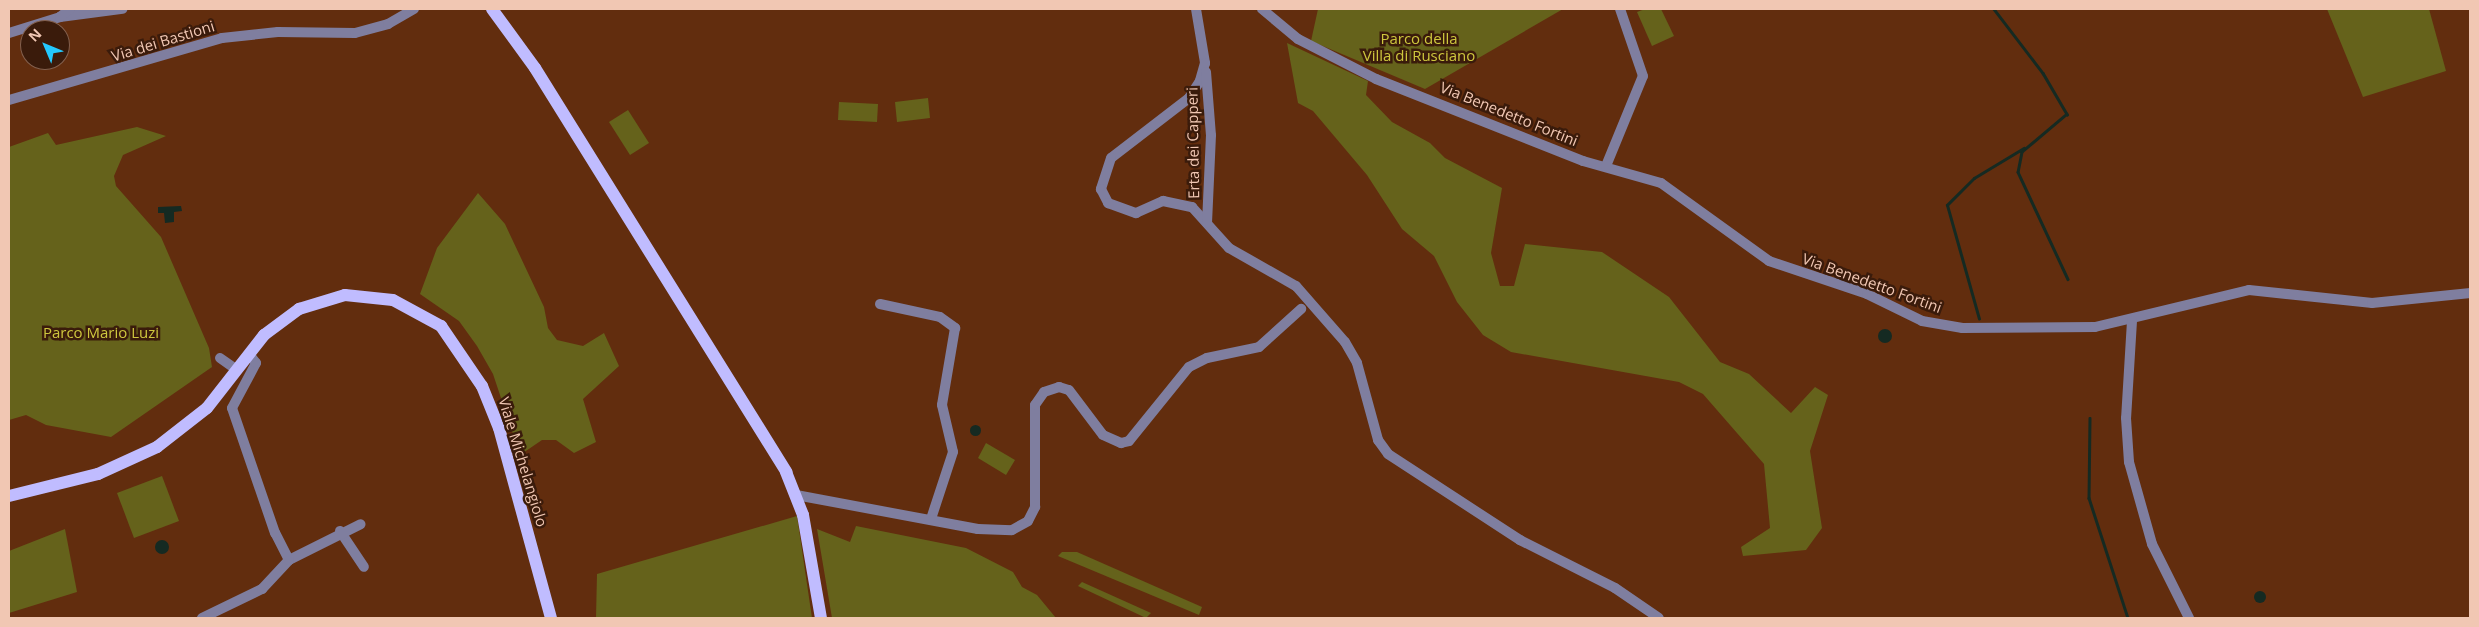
<!DOCTYPE html>
<html>
<head>
<meta charset="utf-8">
<style>
  body { margin:0 }
  #map { position:relative; width:2479px; height:627px; overflow:hidden; background:#622d0e; font-family:"Open Sans",sans-serif }
  div>[style] { position:absolute }
  .green>* { inset:0; background:#65621b }
  .water>* { inset:0; background:#152a22 }
  .round { border-radius:50% }
  .stream>* { height:2.5px; margin:-1.25px; padding:0 1.25px; transform-origin:1.25px; border-radius:1.25px; background:#152a22 }
  .minor>* { height:10px; margin:-5px; padding:0 5px; transform-origin:5px; border-radius:5px; background:#7f7e9f }
  .major>* { height:12px; margin:-6px; padding:0 6px; transform-origin:6px; border-radius:6px; background:#c0bcff }
  span { translate:-50% -50%; white-space:nowrap; text-align:center; line-height:1.15; -webkit-text-stroke:5px #3a1b0b; paint-order:stroke }
  .park-label { font-size:15px; color:#cec73e }
  .street-label { font-size:15px; color:#f1c7b3 }
  .frame { position:absolute; inset:0; border:10px solid #f1c7b3; pointer-events:none }
  .north { position:absolute; left:20px; top:20px; width:50px; height:50px; box-sizing:border-box; background:#3a1b0b; border:1px solid #83604e; border-radius:50%; rotate:315deg; font-size:14px; font-weight:700; line-height:20px; text-align:center; color:#f1c7b3 }
  .north::after { content:''; display:block; margin:auto; width:18px; height:22px; background:#24c9fe; clip-path:polygon(50% 0,100% 100%,50% 72%,0 100%) }
</style>
</head>
<body>
<div id="map">
  <div class="green">
    <div style="clip-path:polygon(1318px 9px,1563px 9px,1425px 89px,1311px 41px)"></div>
    <div style="clip-path:polygon(1645px 9px,1661px 9px,1674px 36px,1652px 46px,1637px 12px)"></div>
    <div style="clip-path:polygon(2327px 9px,2429px 9px,2446px 71px,2363px 97px)"></div>
    <div style="clip-path:polygon(1287px 43px,1368px 81px,1366px 95px,1392px 122px,1430px 143px,1445px 158px,1502px 188px,1491px 253px,1500px 286px,1514px 286px,1525px 244px,1602px 252px,1669px 297px,1720px 362px,1749px 374px,1791px 413px,1815px 387px,1828px 395px,1810px 451px,1822px 528px,1806px 550px,1743px 556px,1741px 547px,1770px 528px,1764px 464px,1703px 394px,1679px 382px,1511px 352px,1483px 335px,1457px 302px,1434px 256px,1402px 229px,1367px 175px,1313px 111px,1298px 103px)"></div>
    <div style="clip-path:polygon(928px 98px,930px 118px,897px 122px,895px 102px)"></div>
    <div style="clip-path:polygon(839px 102px,878px 104px,877px 122px,838px 120px)"></div>
    <div style="clip-path:polygon(628px 110px,649px 143px,630px 155px,609px 122px)"></div>
    <div style="clip-path:polygon(137px 127px,166px 136px,123px 155px,114px 176px,116px 186px,161px 237px,209px 348px,212px 367px,111px 437px,46px 425px,26px 415px,9px 420px,9px 147px,48px 133px,56px 145px)"></div>
    <div style="clip-path:polygon(478px 193px,505px 224px,544px 307px,548px 328px,557px 340px,583px 346px,604px 333px,619px 366px,583px 399px,596px 442px,574px 453px,556px 440px,542px 440px,520px 455px,493px 374px,477px 346px,459px 321px,420px 294px,437px 248px)"></div>
    <div style="clip-path:polygon(986px 443px,1015px 460px,1006px 475px,978px 458px)"></div>
    <div style="clip-path:polygon(162px 476px,179px 521px,134px 538px,117px 493px)"></div>
    <div style="clip-path:polygon(797px 516px,812px 618px,596px 618px,597px 574px)"></div>
    <div style="clip-path:polygon(856px 526px,966px 548px,1013px 572px,1022px 587px,1037px 595px,1056px 618px,832px 618px,817px 529px,850px 542px)"></div>
    <div style="clip-path:polygon(65px 529px,77px 592px,9px 613px,9px 551px)"></div>
    <div style="clip-path:polygon(1062px 552px,1077px 552px,1202px 607px,1199px 615px,1058px 556px)"></div>
    <div style="clip-path:polygon(1082px 582px,1151px 613px,1146px 618px,1078px 586px)"></div>
  </div>
  <div class="water">
    <div style="clip-path:polygon(181px 206px,182px 211px,174px 212px,174px 222px,165px 223px,164px 213px,158px 213px,158px 207px)"></div>
    <div class="round" style="left:1878px;top:329px;width:14px;height:14px"></div>
    <div class="round" style="left:969.5px;top:424.5px;width:11px;height:11px"></div>
    <div class="round" style="left:155px;top:540px;width:14px;height:14px"></div>
    <div class="round" style="left:2254px;top:591px;width:12px;height:12px"></div>
  </div>
  <div class="stream">
    <div style="left:1994px;top:9px;width:81px;rotate:52.6deg"></div>
    <div style="left:2043px;top:73px;width:48px;rotate:59.7deg"></div>
    <div style="left:2067px;top:114px;width:59px;rotate:139.8deg"></div>
    <div style="left:2022px;top:152px;width:20px;rotate:101deg"></div>
    <div style="left:2018px;top:172px;width:118px;rotate:65deg"></div>
    <div style="left:1979px;top:319px;width:118px;rotate:-105.7deg"></div>
    <div style="left:1947px;top:205px;width:38px;rotate:-45deg"></div>
    <div style="left:1974px;top:178px;width:58px;rotate:-31deg"></div>
    <div style="left:2090px;top:418px;width:80px;rotate:90.7deg"></div>
    <div style="left:2089px;top:498px;width:126px;rotate:72deg"></div>
  </div>
  <div class="minor">
    <div style="left:1196px;top:9px;width:55px;rotate:80.5deg"></div>
    <div style="left:1205px;top:63px;width:19px;rotate:106deg"></div>
    <div style="left:1200px;top:81px;width:20px;rotate:123deg"></div>
    <div style="left:1189px;top:98px;width:98px;rotate:142.4deg"></div>
    <div style="left:1111px;top:158px;width:33px;rotate:108deg"></div>
    <div style="left:1101px;top:189px;width:16px;rotate:63deg"></div>
    <div style="left:1108px;top:203px;width:30px;rotate:20deg"></div>
    <div style="left:1136px;top:213px;width:30px;rotate:-24deg"></div>
    <div style="left:1163px;top:201px;width:30px;rotate:12deg"></div>
    <div style="left:1192px;top:207px;width:55px;rotate:47.9deg"></div>
    <div style="left:1229px;top:248px;width:77px;rotate:29.6deg"></div>
    <div style="left:1296px;top:286px;width:74px;rotate:48.8deg"></div>
    <div style="left:1345px;top:342px;width:24px;rotate:60deg"></div>
    <div style="left:1357px;top:363px;width:80px;rotate:74.7deg"></div>
    <div style="left:1378px;top:440px;width:17px;rotate:54deg"></div>
    <div style="left:1388px;top:454px;width:158px;rotate:33.1deg"></div>
    <div style="left:1520px;top:540px;width:106px;rotate:26.8deg"></div>
    <div style="left:1615px;top:588px;width:53px;rotate:34.3deg"></div>
    <div style="left:1262px;top:9px;width:47px;rotate:39.8deg"></div>
    <div style="left:1298px;top:39px;width:88px;rotate:27.1deg"></div>
    <div style="left:1376px;top:79px;width:223px;rotate:21.6deg"></div>
    <div style="left:1583px;top:161px;width:81px;rotate:15.8deg"></div>
    <div style="left:1661px;top:183px;width:133px;rotate:35.8deg"></div>
    <div style="left:1769px;top:261px;width:103px;rotate:18.6deg"></div>
    <div style="left:1867px;top:294px;width:61px;rotate:26.1deg"></div>
    <div style="left:1922px;top:321px;width:41px;rotate:9.9deg"></div>
    <div style="left:1962px;top:328px;width:133px;rotate:-0.4deg"></div>
    <div style="left:2095px;top:327px;width:158px;rotate:-13.5deg"></div>
    <div style="left:2249px;top:290px;width:124px;rotate:6deg"></div>
    <div style="left:2372px;top:303px;width:99px;rotate:-5.8deg"></div>
    <div style="left:60px;top:17px;width:63px;rotate:-7.4deg"></div>
    <div style="left:9px;top:33px;width:53px;rotate:-17.4deg"></div>
    <div style="left:60px;top:17px;width:13px;rotate:-39deg"></div>
    <div style="left:1206px;top:72px;width:63px;rotate:85.5deg"></div>
    <div style="left:1211px;top:135px;width:88px;rotate:92.6deg"></div>
    <div style="left:9px;top:100px;width:222px;rotate:-16.2deg"></div>
    <div style="left:222px;top:38px;width:56px;rotate:-6.1deg"></div>
    <div style="left:278px;top:32px;width:77px;rotate:0.7deg"></div>
    <div style="left:355px;top:33px;width:34px;rotate:-15deg"></div>
    <div style="left:388px;top:24px;width:30px;rotate:-30deg"></div>
    <div style="left:1606px;top:166px;width:97px;rotate:-67.7deg"></div>
    <div style="left:1643px;top:76px;width:71px;rotate:-108.9deg"></div>
    <div style="left:880px;top:304px;width:61px;rotate:12.2deg"></div>
    <div style="left:940px;top:317px;width:19px;rotate:36deg"></div>
    <div style="left:955px;top:328px;width:78px;rotate:99.6deg"></div>
    <div style="left:942px;top:405px;width:48px;rotate:76.8deg"></div>
    <div style="left:953px;top:452px;width:71px;rotate:108.2deg"></div>
    <div style="left:2132px;top:321px;width:97px;rotate:93.5deg"></div>
    <div style="left:2126px;top:418px;width:44px;rotate:86.1deg"></div>
    <div style="left:2129px;top:462px;width:85px;rotate:74.3deg"></div>
    <div style="left:2152px;top:544px;width:83px;rotate:63.4deg"></div>
    <div style="left:220px;top:358px;width:21px;rotate:35deg"></div>
    <div style="left:796px;top:495px;width:185px;rotate:10.6deg"></div>
    <div style="left:978px;top:529px;width:34px;rotate:2deg"></div>
    <div style="left:1012px;top:530px;width:18px;rotate:-29deg"></div>
    <div style="left:1028px;top:521px;width:16px;rotate:-63deg"></div>
    <div style="left:1035px;top:507px;width:102px;rotate:-90deg"></div>
    <div style="left:1035px;top:405px;width:16px;rotate:-55deg"></div>
    <div style="left:1044px;top:392px;width:16px;rotate:-18deg"></div>
    <div style="left:1059px;top:387px;width:10px;rotate:17deg"></div>
    <div style="left:1069px;top:390px;width:56px;rotate:52.9deg"></div>
    <div style="left:1103px;top:435px;width:20px;rotate:24deg"></div>
    <div style="left:1121px;top:443px;width:8px;rotate:-14deg"></div>
    <div style="left:1129px;top:441px;width:95px;rotate:-51deg"></div>
    <div style="left:1189px;top:367px;width:20px;rotate:-27deg"></div>
    <div style="left:1207px;top:358px;width:53px;rotate:-11.9deg"></div>
    <div style="left:1259px;top:347px;width:57px;rotate:-42.1deg"></div>
    <div style="left:340px;top:531px;width:43px;rotate:56.3deg"></div>
    <div style="left:289px;top:560px;width:80px;rotate:-26.6deg"></div>
    <div style="left:202px;top:618px;width:67px;rotate:-25.8deg"></div>
    <div style="left:262px;top:589px;width:40px;rotate:-47deg"></div>
    <div style="left:289px;top:560px;width:30px;rotate:-117deg"></div>
    <div style="left:275px;top:533px;width:132px;rotate:-109deg"></div>
    <div style="left:232px;top:408px;width:51px;rotate:-61.9deg"></div>
    <div style="left:256px;top:363px;width:11px;rotate:-128deg"></div>
  </div>
  <div class="major">
    <div style="left:492px;top:9px;width:73px;rotate:53.9deg"></div>
    <div style="left:535px;top:68px;width:476px;rotate:58.1deg"></div>
    <div style="left:786px;top:472px;width:46px;rotate:68.4deg"></div>
    <div style="left:803px;top:515px;width:105px;rotate:80.1deg"></div>
    <div style="left:9px;top:496px;width:92px;rotate:-13.9deg"></div>
    <div style="left:98px;top:474px;width:65px;rotate:-24.6deg"></div>
    <div style="left:157px;top:447px;width:63px;rotate:-38deg"></div>
    <div style="left:207px;top:408px;width:93px;rotate:-52deg"></div>
    <div style="left:264px;top:335px;width:44px;rotate:-36.6deg"></div>
    <div style="left:299px;top:309px;width:48px;rotate:-16.9deg"></div>
    <div style="left:345px;top:295px;width:48px;rotate:5.9deg"></div>
    <div style="left:393px;top:300px;width:55px;rotate:28.4deg"></div>
    <div style="left:441px;top:326px;width:73px;rotate:55.7deg"></div>
    <div style="left:482px;top:386px;width:45px;rotate:68deg"></div>
    <div style="left:499px;top:428px;width:197px;rotate:74.7deg"></div>
  </div>
  <div class="park-label">
    <span style="left:1419px;top:47px">Parco della<br>Villa di Rusciano</span>
    <span style="left:101px;top:333px">Parco Mario Luzi</span>
  </div>
  <div class="street-label">
    <span style="left:163px;top:41px;rotate:-17deg">Via dei Bastioni</span>
    <span style="left:1509px;top:114px;rotate:22deg">Via Benedetto Fortini</span>
    <span style="left:1193px;top:143px;rotate:-91deg">Erta dei Capperi</span>
    <span style="left:1872px;top:283px;rotate:20deg">Via Benedetto Fortini</span>
    <span style="left:523px;top:462px;rotate:73deg">Viale Michelangiolo</span>
  </div>
  <div class="frame"></div>
  <div class="north">N</div>
</div>
</body>
</html>
